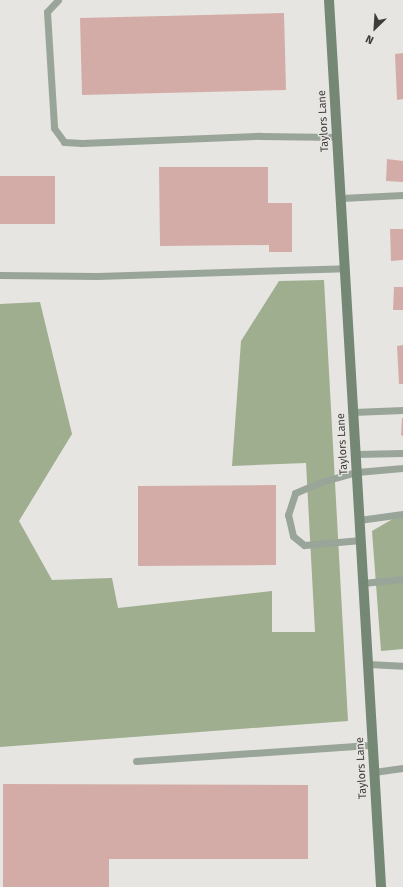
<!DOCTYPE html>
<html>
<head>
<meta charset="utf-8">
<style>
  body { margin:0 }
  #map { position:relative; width:403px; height:887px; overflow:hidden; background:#e7e5e1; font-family:"Fira Sans",sans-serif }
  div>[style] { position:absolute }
  .forest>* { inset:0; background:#9eae8f }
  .building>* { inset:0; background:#d4aca7 }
  .lane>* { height:7px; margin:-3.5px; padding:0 3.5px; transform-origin:3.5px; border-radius:3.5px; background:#9aa59a }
  .secondary>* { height:10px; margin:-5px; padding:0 5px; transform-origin:5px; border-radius:5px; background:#758775 }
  span { translate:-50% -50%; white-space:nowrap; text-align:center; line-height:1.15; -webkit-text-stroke:3px #e7e5e1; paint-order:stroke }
  .street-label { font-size:11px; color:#3e3d3b }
  .north { position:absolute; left:355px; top:8px; width:40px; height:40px; -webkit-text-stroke:3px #e7e5e1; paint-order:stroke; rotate:205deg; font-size:11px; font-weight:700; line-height:16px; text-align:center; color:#3e3d3b }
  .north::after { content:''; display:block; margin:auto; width:14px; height:18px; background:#3e3d3b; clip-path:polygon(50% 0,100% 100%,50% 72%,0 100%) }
</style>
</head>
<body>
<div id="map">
  <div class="forest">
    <div style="clip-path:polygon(324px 280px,348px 721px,0 747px,0 304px,40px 302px,72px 434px,19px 521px,52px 580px,112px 578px,118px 608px,272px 591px,272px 632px,315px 632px,306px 463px,232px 466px,241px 341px,279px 281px)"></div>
    <div style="clip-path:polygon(403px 513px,403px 649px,381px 651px,372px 531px)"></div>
  </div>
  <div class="building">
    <div style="clip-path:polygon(284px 13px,286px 90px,82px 95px,80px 18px)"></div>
    <div style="clip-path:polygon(403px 53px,403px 99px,397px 100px,395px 54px)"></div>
    <div style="clip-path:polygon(387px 159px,403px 161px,403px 182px,386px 181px)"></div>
    <div style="clip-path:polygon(159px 167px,268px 167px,268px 203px,292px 203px,292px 252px,269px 252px,269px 245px,160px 246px)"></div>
    <div style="clip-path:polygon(0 176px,55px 176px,55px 224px,0 224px)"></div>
    <div style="clip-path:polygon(390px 229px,403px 229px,403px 260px,391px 261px)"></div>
    <div style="clip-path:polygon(394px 287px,403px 287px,403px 310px,393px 310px)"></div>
    <div style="clip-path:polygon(403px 345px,403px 384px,399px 384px,397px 346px)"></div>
    <div style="clip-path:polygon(402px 418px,403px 418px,403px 436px,401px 435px)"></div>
    <div style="clip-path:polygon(276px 485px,276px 565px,138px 566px,138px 486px)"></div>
    <div style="clip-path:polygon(3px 784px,308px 785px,308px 859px,109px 859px,109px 887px,3px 887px)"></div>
  </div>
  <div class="lane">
    <div style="left:58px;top:0;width:16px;rotate:133deg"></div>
    <div style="left:47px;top:12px;width:116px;rotate:86.5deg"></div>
    <div style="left:54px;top:128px;width:17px;rotate:54deg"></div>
    <div style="left:64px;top:142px;width:18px;rotate:3deg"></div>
    <div style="left:82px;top:143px;width:178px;rotate:-2.3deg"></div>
    <div style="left:260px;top:136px;width:77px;rotate:0.7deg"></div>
    <div style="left:341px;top:198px;width:62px;rotate:-2.8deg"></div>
    <div style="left:0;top:275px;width:97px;rotate:0.6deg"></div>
    <div style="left:97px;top:276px;width:248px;rotate:-1.8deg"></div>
    <div style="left:353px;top:412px;width:50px;rotate:-2.3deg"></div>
    <div style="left:356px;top:454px;width:47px;rotate:-1.2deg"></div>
    <div style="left:359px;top:520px;width:44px;rotate:-7.8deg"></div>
    <div style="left:361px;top:540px;width:57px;rotate:175deg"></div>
    <div style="left:304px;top:545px;width:14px;rotate:-141deg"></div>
    <div style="left:293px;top:536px;width:22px;rotate:-103deg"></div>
    <div style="left:288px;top:515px;width:23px;rotate:-72deg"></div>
    <div style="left:295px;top:493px;width:28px;rotate:-23deg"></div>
    <div style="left:321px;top:482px;width:37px;rotate:-16deg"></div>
    <div style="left:357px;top:472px;width:46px;rotate:-5deg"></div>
    <div style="left:363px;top:583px;width:40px;rotate:-5.7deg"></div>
    <div style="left:368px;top:664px;width:35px;rotate:3deg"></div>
    <div style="left:136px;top:761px;width:238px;rotate:-3.9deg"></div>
    <div style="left:374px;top:772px;width:29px;rotate:-8deg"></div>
  </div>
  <div class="secondary">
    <div style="left:329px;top:0;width:889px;rotate:86.64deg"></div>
  </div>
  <div class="street-label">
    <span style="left:324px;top:121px;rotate:-93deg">Taylors Lane</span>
    <span style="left:343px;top:444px;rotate:-93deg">Taylors Lane</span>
    <span style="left:362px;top:768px;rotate:-93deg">Taylors Lane</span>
  </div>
  <div class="north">N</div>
</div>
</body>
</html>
